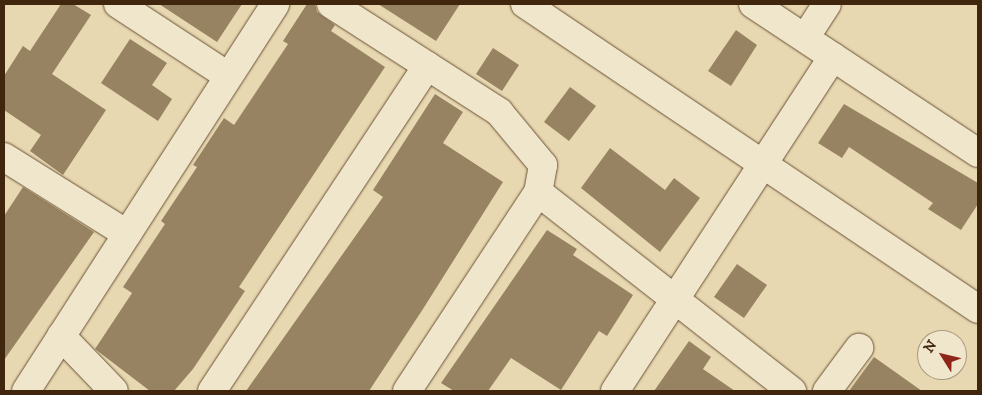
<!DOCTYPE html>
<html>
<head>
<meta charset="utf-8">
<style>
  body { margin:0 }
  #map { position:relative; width:982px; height:395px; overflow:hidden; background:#e8d8b1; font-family:"IM FELL DW Pica",serif }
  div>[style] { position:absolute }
  .building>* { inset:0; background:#978362 }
  .roads { filter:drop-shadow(0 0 1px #6a5236) drop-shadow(0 0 1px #6a5236) }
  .minor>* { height:28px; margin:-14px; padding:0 14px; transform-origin:14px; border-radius:14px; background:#f0e6cc }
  span { translate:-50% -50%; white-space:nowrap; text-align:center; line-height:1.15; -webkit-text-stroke:4px #f0e6cc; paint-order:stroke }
  .frame { position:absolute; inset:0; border:5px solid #40260d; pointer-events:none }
  .north { position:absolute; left:917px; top:330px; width:50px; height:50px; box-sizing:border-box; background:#f0e6cc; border:1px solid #aa9980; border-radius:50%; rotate:306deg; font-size:14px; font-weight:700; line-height:20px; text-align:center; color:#40260d }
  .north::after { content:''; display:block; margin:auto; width:18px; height:22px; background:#8f2418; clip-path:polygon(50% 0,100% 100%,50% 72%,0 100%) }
</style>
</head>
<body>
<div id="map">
  <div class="building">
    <div style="clip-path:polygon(61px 4px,73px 4px,91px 15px,52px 74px,106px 110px,63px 175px,30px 151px,41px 135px,4px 110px,4px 76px,23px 46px,30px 51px)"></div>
    <div style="clip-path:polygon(159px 4px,242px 4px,217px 42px)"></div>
    <div style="clip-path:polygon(307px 4px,315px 4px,317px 12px,335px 25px,331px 31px,385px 67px,239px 287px,245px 291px,193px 369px,174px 391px,150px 391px,95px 349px,132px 293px,123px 287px,165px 224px,161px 221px,197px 167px,193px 165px,224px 118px,234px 125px,288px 44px,283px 41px)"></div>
    <div style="clip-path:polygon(378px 4px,460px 4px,436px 41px)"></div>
    <div style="clip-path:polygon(736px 30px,757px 45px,731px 86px,708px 71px)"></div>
    <div style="clip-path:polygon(130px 39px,167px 63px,152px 85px,172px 99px,158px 121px,101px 83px)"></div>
    <div style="clip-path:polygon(493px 48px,519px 65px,502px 91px,476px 74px)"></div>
    <div style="clip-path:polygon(570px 87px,596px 106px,569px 141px,544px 122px)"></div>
    <div style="clip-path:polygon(435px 94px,463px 112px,443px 143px,503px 182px,423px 309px,369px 391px,246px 391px,383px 197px,373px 190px)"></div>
    <div style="clip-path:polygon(844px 104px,978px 183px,978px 204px,961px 230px,928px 209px,933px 203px,849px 147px,842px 158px,818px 143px)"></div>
    <div style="clip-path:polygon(610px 148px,665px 190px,674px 178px,700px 198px,660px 252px,581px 188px)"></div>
    <div style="clip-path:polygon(23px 187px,94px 232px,4px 360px,4px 216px)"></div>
    <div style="clip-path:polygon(547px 230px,577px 249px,573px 255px,633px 295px,607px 336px,599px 331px,561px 390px,511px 358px,488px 391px,454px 391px,441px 383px)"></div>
    <div style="clip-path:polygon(737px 264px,767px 285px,744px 318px,714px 297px)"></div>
    <div style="clip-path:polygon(689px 341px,711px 357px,703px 369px,735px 391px,654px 391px)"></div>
    <div style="clip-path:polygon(874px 357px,922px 391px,849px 391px)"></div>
  </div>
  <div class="roads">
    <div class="minor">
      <div style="left:118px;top:4px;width:131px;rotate:33.2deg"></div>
      <div style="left:331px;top:4px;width:200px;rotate:32.7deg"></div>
      <div style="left:499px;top:112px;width:69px;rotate:50.3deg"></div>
      <div style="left:543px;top:165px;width:27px;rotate:100deg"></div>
      <div style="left:538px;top:192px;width:323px;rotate:38.1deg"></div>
      <div style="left:525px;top:4px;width:546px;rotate:33.95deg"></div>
      <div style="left:753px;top:4px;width:270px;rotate:33.5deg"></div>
      <div style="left:805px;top:38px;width:40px;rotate:-57.1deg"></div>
      <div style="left:4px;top:157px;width:145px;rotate:32deg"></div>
      <div style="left:61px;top:336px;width:76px;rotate:46.1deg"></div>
      <div style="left:26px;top:391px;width:460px;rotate:-57.2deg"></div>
      <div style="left:212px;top:391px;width:390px;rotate:-56.5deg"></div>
      <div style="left:407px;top:391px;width:238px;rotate:-56.6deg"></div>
      <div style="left:615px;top:391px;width:399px;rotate:-56.9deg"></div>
      <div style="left:827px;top:391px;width:54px;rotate:-53.3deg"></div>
    </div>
  </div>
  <div class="frame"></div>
  <div class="north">N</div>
</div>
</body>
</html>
